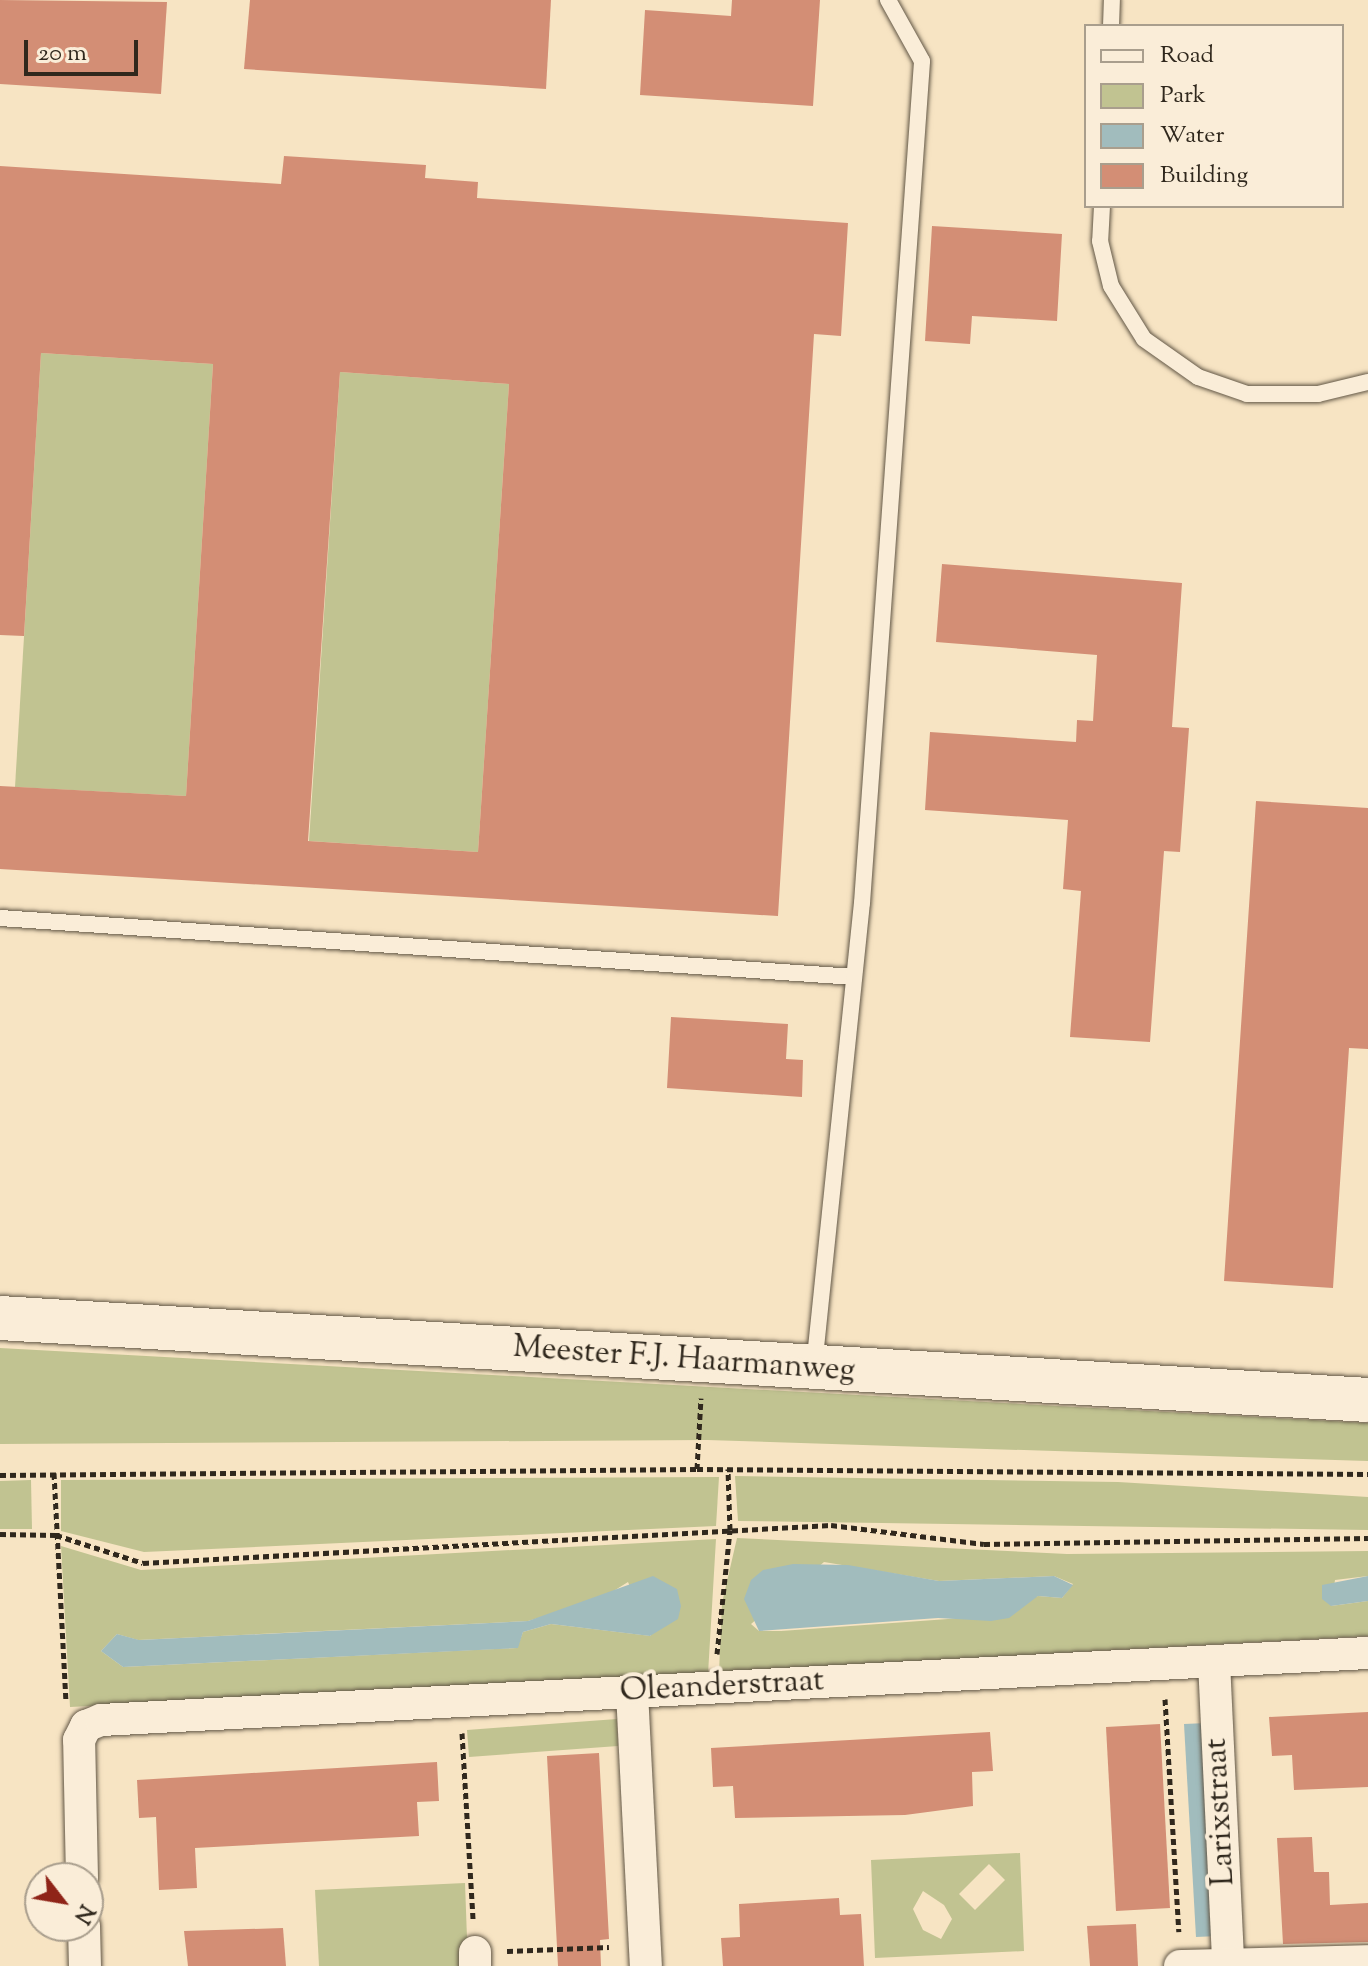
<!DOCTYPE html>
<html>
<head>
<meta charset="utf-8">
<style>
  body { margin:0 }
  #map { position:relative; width:1368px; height:1966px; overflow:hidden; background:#f7e4c3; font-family:"Sorts Mill Goudy",serif }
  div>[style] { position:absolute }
  .green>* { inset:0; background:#c1c391 }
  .water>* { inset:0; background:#a1bcbd }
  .building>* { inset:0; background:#d38e75 }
  .path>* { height:5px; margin-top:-2.5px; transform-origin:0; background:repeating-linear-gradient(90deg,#30281d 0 6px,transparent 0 10px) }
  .roads { filter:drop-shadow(0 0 2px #625746) drop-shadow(0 0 2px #625746) }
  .service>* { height:16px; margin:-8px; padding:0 8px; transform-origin:8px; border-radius:8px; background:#faedd8 }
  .minor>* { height:32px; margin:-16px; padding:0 16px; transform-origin:16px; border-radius:16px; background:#faedd8 }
  .secondary>* { height:44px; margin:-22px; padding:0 22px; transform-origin:22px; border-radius:22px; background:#faedd8 }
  span { translate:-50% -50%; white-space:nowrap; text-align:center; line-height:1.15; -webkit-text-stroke:8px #faedd8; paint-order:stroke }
  .street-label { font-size:32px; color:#30281d }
  .legend { position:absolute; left:1084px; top:24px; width:260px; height:184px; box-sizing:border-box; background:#faedd8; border:2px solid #a99e8d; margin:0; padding:10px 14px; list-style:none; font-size:24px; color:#30281d }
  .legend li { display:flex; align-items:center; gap:16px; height:40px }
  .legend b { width:40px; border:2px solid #a99e8d }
  .north { position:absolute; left:24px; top:1862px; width:80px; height:80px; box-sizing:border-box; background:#faedd8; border:2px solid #a99e8d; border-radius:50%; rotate:121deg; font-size:22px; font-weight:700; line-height:32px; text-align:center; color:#30281d }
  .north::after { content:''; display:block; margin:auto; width:28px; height:36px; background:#8f2418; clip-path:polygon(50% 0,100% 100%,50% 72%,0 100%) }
  .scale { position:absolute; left:24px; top:40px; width:114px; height:36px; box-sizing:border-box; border:4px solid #30281d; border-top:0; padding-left:10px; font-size:24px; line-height:28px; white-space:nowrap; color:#30281d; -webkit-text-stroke:6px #faedd8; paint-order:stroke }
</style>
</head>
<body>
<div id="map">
  <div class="green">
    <div style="clip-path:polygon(41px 353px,213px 364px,186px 796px,15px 787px)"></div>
    <div style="clip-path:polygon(340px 372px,509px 384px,478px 852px,309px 841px)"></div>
    <div style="clip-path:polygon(0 1348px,1368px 1423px,1368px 1461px,707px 1440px,0 1444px)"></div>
    <div style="clip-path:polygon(735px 1476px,1118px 1482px,1368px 1497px,1368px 1530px,738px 1521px)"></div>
    <div style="clip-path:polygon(719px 1477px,716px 1526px,144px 1552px,61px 1531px,61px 1480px)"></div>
    <div style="clip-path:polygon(31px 1480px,32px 1529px,0 1529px,0 1481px)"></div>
    <div style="clip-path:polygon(evenodd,737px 1538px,1067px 1554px,1368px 1551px,1368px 1576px,1335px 1580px,1331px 1606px,1368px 1601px,1368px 1636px,719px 1672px,722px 1603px,737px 1538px,824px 1562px,939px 1581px,1054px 1576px,1073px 1584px,1062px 1598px,1038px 1596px,962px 1618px,781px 1631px,759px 1631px,751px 1624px,824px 1562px)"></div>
    <div style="clip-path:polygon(evenodd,716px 1539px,708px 1674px,70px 1707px,61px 1546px,141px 1570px,716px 1539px,628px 1582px,651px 1636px,551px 1624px,523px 1632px,517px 1648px,123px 1667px,101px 1651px,117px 1634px,138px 1640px,528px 1621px,599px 1600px,628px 1582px)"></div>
    <div style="clip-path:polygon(617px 1719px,618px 1746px,469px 1757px,467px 1730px)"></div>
    <div style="clip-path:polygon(evenodd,1020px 1853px,1024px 1951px,875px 1958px,871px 1860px,1020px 1853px,989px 1864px,1005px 1880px,975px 1910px,959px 1894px,989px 1864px,1020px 1853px,923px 1891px,944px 1905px,952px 1919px,941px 1939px,923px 1930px,913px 1909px,923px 1891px)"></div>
    <div style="clip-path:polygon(465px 1883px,468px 1966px,319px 1966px,315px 1890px)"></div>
  </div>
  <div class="water">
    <div style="clip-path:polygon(793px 1564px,848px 1565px,939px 1581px,1054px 1576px,1073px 1585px,1062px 1598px,1038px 1596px,1009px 1618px,991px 1621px,938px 1618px,759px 1631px,744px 1599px,751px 1580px,763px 1570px)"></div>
    <div style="clip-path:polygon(653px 1576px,677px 1589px,681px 1606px,678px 1619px,650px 1636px,551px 1624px,523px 1632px,518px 1648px,123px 1667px,101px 1651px,117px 1634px,139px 1640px,528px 1621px)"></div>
    <div style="clip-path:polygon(1368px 1576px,1368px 1601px,1331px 1606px,1322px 1599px,1322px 1585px)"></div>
    <div style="clip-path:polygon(1207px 1723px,1219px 1936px,1196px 1937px,1184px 1724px)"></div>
  </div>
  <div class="building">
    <div style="clip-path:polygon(0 0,167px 2px,161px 94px,0 84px)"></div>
    <div style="clip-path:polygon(250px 0,551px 0,546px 89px,244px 69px)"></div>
    <div style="clip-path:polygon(732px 0,820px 0,813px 106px,640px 95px,645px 10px,731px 16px)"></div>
    <div style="clip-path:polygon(evenodd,284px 156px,426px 165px,425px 178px,478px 182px,477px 198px,848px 223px,841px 336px,814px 334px,778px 916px,0 869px,0 786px,186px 796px,213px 364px,41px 353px,24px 636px,0 635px,0 166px,281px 184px,284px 156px,340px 372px,509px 384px,478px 852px,308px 841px,340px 372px)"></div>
    <div style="clip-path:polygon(932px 226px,1062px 234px,1057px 321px,972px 316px,970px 344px,925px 341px)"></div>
    <div style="clip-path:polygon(942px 564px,1182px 583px,1172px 727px,1189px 728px,1180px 852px,1164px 851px,1150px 1042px,1070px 1037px,1081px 891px,1063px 889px,1068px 820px,925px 810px,930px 732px,1076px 742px,1077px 720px,1093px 721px,1097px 655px,936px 642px)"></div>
    <div style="clip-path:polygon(1256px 801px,1368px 808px,1368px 1049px,1349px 1048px,1333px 1288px,1224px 1281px)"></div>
    <div style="clip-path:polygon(671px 1017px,788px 1024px,786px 1059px,803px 1060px,802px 1097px,667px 1088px)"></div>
    <div style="clip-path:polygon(1368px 1712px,1368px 1787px,1294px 1790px,1292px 1755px,1272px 1756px,1269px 1717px)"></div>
    <div style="clip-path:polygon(1160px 1724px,1170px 1908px,1116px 1911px,1106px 1727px)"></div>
    <div style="clip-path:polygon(990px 1732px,993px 1771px,972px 1772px,973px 1806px,905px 1815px,735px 1818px,733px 1786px,713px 1787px,711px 1748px)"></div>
    <div style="clip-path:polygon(599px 1753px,609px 1939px,600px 1940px,601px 1966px,558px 1966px,547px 1756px)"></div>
    <div style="clip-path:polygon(437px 1762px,439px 1801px,417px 1802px,419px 1836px,195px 1848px,197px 1888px,159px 1890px,156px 1817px,139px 1818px,137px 1780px)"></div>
    <div style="clip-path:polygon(1312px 1837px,1314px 1872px,1329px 1872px,1330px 1905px,1368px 1903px,1368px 1942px,1283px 1944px,1277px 1838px)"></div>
    <div style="clip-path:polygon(839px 1898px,840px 1915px,861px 1914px,864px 1966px,723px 1966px,721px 1938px,740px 1937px,739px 1904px)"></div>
    <div style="clip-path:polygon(1136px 1924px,1138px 1966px,1090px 1966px,1087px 1926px)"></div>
    <div style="clip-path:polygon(283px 1928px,286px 1966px,188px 1966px,184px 1931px)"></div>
  </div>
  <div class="path">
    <div style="left:697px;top:1469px;width:71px;rotate:-86.8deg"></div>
    <div style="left:54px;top:1473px;width:227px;rotate:87deg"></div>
    <div style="left:0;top:1475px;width:697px;rotate:-0.49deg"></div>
    <div style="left:697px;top:1469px;width:671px;rotate:0.43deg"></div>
    <div style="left:0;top:1534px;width:56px;rotate:1deg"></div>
    <div style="left:56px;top:1535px;width:91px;rotate:17.8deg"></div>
    <div style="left:143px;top:1563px;width:689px;rotate:-3.16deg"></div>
    <div style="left:831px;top:1525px;width:154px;rotate:7.1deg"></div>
    <div style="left:984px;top:1544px;width:384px;rotate:-0.9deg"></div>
    <div style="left:717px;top:1654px;width:125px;rotate:-84deg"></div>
    <div style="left:730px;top:1530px;width:61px;rotate:-91.9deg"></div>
    <div style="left:1165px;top:1699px;width:233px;rotate:86.6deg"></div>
    <div style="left:462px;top:1733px;width:186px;rotate:86.6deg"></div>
    <div style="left:507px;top:1951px;width:102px;rotate:-2.2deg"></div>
  </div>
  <div class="roads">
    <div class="service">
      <div style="left:1111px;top:26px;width:26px;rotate:-88deg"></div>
      <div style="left:1102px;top:206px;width:35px;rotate:93deg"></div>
      <div style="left:1100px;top:241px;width:46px;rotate:76.3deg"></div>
      <div style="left:1111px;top:286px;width:62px;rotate:58.1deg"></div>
      <div style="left:1144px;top:339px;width:66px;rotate:35.1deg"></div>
      <div style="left:1198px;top:377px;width:52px;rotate:19.1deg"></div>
      <div style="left:1247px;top:394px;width:71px"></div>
      <div style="left:1318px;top:394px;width:51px;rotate:-13.5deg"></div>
      <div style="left:0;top:918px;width:856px;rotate:3.95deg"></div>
      <div style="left:814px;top:1367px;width:466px;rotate:-84.1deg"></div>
      <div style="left:862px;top:903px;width:844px;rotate:-85.92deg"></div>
      <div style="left:922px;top:61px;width:70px;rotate:-119.1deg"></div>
    </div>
    <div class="minor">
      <div style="left:1214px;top:1662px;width:300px;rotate:87.3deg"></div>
      <div style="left:632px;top:1692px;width:274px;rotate:87.1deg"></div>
      <div style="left:82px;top:1878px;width:138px;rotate:-91.2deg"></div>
      <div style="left:79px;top:1740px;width:16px;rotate:-63deg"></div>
      <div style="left:86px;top:1726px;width:16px;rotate:-22deg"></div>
      <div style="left:101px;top:1720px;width:1269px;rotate:-3.03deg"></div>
      <div style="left:84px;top:1926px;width:40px;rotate:88.6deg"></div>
      <div style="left:475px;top:1952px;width:14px;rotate:90deg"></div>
      <div style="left:1180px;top:1966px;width:188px;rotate:-1.5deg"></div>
    </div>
    <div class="secondary">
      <div style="left:0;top:1318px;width:1370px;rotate:3.43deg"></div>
    </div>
  </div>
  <div class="street-label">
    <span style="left:684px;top:1360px;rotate:4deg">Meester F.J. Haarmanweg</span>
    <span style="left:722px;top:1687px;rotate:-3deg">Oleanderstraat</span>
    <span style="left:1221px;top:1812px;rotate:-93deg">Larixstraat</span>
  </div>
  <ul class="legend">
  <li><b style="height:10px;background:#faedd8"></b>Road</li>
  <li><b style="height:22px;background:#c1c391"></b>Park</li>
  <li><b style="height:22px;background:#a1bcbd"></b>Water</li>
  <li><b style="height:22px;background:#d38e75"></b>Building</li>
  </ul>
  <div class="north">N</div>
  <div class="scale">20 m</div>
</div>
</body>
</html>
